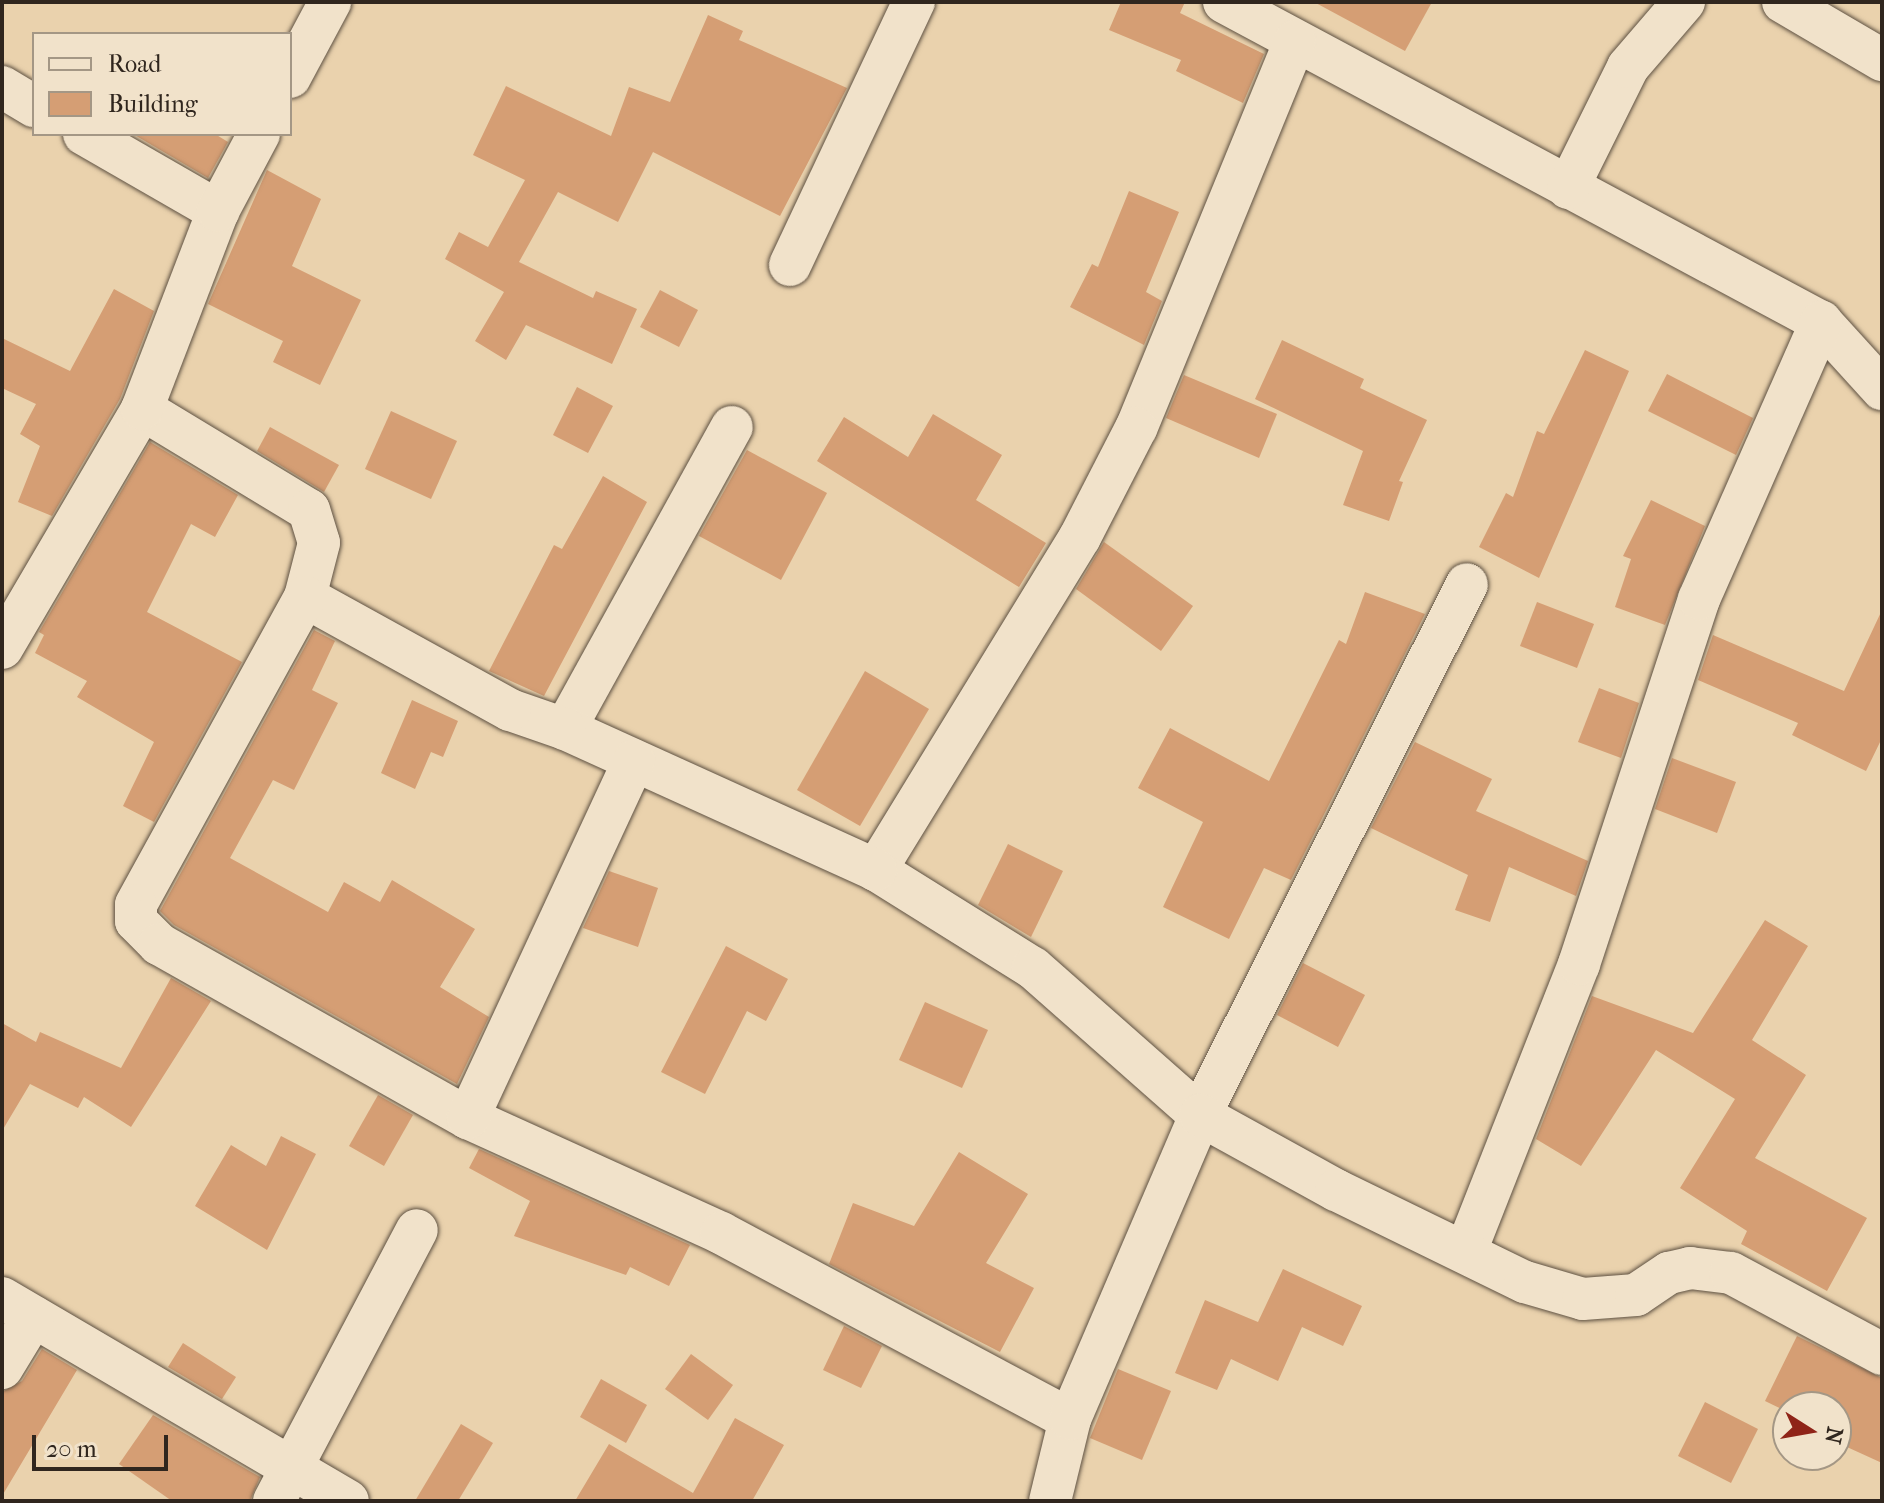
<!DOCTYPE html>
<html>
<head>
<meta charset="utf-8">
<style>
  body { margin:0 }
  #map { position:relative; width:1884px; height:1503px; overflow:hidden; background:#ead2ad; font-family:"IM FELL French Canon",serif }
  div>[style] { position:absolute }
  .building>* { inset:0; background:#d59e74 }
  .roads { filter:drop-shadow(0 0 2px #5e5142) drop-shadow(0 0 2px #5e5142) }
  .street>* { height:42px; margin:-21px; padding:0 21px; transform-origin:21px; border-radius:21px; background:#f1e2ca }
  span { translate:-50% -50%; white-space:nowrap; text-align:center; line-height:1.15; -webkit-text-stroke:6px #f1e2ca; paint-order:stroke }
  .frame { position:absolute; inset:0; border:4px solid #30261e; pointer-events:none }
  .legend { position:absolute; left:32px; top:32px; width:260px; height:104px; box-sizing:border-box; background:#f1e2ca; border:2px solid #a49785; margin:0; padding:10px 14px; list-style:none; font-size:24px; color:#30261e }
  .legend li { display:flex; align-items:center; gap:16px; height:40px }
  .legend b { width:40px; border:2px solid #a49785 }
  .north { position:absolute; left:1772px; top:1391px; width:80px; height:80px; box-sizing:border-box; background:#f1e2ca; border:2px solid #a49785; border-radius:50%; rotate:101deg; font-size:22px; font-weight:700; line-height:32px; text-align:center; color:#30261e }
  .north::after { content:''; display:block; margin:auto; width:28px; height:36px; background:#8f2418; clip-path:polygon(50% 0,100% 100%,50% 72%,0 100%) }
  .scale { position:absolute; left:32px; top:1435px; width:136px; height:36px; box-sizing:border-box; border:4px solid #30261e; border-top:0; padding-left:10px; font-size:24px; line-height:28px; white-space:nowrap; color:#30261e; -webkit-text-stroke:6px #f1e2ca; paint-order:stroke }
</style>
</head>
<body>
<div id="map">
  <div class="building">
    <div style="clip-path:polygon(1121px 2px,1185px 2px,1180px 13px,1264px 54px,1243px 103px,1176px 71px,1181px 60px,1109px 30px)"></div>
    <div style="clip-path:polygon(1314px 2px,1432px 2px,1405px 51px)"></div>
    <div style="clip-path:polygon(708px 15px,743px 31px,739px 40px,847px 88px,780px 216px,653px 152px,618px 222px,558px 192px,519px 262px,593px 298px,596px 291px,637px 309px,612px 364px,526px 325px,506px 360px,475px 341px,504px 292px,445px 259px,459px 232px,488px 247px,525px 180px,473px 155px,506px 86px,611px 136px,629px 87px,670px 102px)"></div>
    <div style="clip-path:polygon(133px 134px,215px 134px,228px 142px,208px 178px)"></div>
    <div style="clip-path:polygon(267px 170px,321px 199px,292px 266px,361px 300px,320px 385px,273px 362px,283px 341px,208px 304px)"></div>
    <div style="clip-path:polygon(1129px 191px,1179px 212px,1146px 292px,1162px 301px,1144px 345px,1070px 307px,1092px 264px,1098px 267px)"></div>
    <div style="clip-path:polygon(114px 289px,154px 311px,120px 399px,52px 516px,18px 502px,40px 446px,20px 434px,36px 404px,2px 388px,2px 338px,70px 371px)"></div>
    <div style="clip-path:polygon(660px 290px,698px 310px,679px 347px,640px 327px)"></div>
    <div style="clip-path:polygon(1282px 340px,1364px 379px,1360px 388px,1427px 420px,1399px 481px,1403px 482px,1389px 521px,1343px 505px,1363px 451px,1255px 399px)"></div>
    <div style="clip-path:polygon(1585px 350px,1629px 371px,1539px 578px,1479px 547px,1506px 493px,1513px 497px,1537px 431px,1544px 434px)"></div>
    <div style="clip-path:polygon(1667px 374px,1753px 418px,1736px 455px,1648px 411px)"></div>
    <div style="clip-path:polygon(1184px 375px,1277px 414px,1259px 458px,1166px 418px)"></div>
    <div style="clip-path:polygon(577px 387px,613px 406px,588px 453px,553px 435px)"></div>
    <div style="clip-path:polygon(391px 411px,457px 441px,431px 499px,365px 469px)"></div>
    <div style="clip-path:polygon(933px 414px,1002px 455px,976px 500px,1046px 543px,1019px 587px,817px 461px,844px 417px,908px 457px)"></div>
    <div style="clip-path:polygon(270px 427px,339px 465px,324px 492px,257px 451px)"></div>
    <div style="clip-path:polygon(150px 442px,238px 495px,215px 537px,191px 524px,147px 612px,242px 662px,154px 822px,123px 806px,154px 742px,77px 697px,87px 681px,35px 653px,44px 635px,39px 632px)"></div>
    <div style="clip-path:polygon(747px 450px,827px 493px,781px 580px,699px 536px)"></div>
    <div style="clip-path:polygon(603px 476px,647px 502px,544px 696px,489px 671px,554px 545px,562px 549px)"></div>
    <div style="clip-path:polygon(1651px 500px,1705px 526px,1665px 625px,1615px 607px,1631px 559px,1623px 556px)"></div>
    <div style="clip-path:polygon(1104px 542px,1193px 606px,1161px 651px,1076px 589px)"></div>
    <div style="clip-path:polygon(1365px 592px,1425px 614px,1291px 880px,1264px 868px,1229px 939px,1163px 907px,1203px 822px,1138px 788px,1170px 728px,1269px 781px,1339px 640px,1346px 644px)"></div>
    <div style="clip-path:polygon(1537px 602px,1594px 624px,1577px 668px,1520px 646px)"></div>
    <div style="clip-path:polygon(1882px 610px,1882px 738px,1866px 771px,1792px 735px,1798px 723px,1698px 680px,1713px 635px,1844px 691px)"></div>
    <div style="clip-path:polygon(314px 630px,335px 641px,312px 690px,338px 703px,294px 790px,273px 780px,230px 858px,328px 912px,344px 882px,380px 902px,392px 880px,475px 929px,440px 987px,489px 1017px,457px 1084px,174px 925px,160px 911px)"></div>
    <div style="clip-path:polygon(865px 671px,929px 709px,860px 826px,797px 790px)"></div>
    <div style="clip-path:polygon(1599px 688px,1639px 703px,1621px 758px,1578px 742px)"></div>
    <div style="clip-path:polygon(412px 700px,458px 721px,443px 757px,431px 752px,415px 789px,381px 773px)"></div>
    <div style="clip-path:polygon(1415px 742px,1492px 779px,1476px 811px,1588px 861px,1576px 896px,1509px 867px,1490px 922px,1455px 910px,1468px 875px,1371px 828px)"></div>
    <div style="clip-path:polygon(1672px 758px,1736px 782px,1717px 833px,1655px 809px)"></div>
    <div style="clip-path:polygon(1008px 844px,1063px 871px,1031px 937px,978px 905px)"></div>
    <div style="clip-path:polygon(609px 871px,658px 888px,638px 947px,583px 928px)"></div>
    <div style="clip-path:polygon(1765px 920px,1808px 946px,1752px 1040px,1806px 1075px,1755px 1158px,1867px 1218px,1827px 1291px,1741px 1244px,1747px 1231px,1680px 1188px,1735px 1099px,1656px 1050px,1581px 1166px,1536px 1139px,1592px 996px,1693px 1033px)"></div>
    <div style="clip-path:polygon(726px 946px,788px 979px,766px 1021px,747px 1011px,705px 1094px,661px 1072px)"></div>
    <div style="clip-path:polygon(1303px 963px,1365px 995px,1338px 1047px,1277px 1015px)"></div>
    <div style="clip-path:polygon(171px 978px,211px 1001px,131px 1127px,84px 1097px,78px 1108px,30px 1084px,2px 1131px,2px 1023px,36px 1042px,40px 1032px,121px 1068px)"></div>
    <div style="clip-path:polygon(925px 1002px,988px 1030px,962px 1088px,899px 1060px)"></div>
    <div style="clip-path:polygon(378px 1095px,413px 1115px,384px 1166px,349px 1146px)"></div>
    <div style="clip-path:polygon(281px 1136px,316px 1154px,267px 1250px,195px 1206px,231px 1145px,266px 1166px)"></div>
    <div style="clip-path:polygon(479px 1149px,690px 1245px,669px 1286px,630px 1267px,626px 1275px,514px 1236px,530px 1201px,469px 1168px)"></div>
    <div style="clip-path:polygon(959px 1152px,1028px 1194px,986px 1263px,1034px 1288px,1000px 1352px,829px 1264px,853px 1203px,914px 1226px)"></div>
    <div style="clip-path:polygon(1283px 1269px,1362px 1306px,1343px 1346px,1302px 1327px,1278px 1381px,1231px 1359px,1217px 1390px,1175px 1373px,1205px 1300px,1258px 1322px)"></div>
    <div style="clip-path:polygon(844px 1326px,882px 1346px,861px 1388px,823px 1370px)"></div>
    <div style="clip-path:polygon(1797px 1336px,1882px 1378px,1882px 1463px,1836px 1442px,1836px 1407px,1788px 1407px,1788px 1412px,1765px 1401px)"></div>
    <div style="clip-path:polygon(183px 1343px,236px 1377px,222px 1399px,168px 1367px)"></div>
    <div style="clip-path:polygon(42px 1349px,77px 1370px,2px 1496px,2px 1392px,22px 1381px)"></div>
    <div style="clip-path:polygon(691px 1354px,733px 1385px,708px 1420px,665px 1389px)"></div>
    <div style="clip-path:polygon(1118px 1369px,1171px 1391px,1142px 1460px,1090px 1438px)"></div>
    <div style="clip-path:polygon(601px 1379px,647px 1405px,626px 1443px,580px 1417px)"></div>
    <div style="clip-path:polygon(1705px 1402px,1758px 1429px,1731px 1483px,1678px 1456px)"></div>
    <div style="clip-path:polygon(153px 1415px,260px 1477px,250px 1501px,172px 1501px,119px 1464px)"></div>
    <div style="clip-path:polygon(735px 1418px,784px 1445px,752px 1501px,575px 1501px,609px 1444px,693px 1493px)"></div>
    <div style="clip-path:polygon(461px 1424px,493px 1443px,458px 1501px,415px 1501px)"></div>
  </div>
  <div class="roads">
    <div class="street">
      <div style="left:1224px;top:2px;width:677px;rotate:28.19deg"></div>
      <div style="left:1821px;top:322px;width:91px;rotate:47.7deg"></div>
      <div style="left:1783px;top:2px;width:115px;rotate:30.4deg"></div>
      <div style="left:1295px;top:41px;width:418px;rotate:112.3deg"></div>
      <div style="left:1136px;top:428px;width:123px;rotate:117.2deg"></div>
      <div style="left:1080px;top:537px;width:391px;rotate:121.5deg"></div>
      <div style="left:876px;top:870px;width:185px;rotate:32deg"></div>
      <div style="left:1033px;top:968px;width:222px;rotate:41.4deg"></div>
      <div style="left:1200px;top:1115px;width:594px;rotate:-63.31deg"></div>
      <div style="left:290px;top:77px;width:85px;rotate:-61.9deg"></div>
      <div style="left:2px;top:87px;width:37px;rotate:31deg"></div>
      <div style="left:84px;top:134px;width:155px;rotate:29.9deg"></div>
      <div style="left:1568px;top:188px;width:135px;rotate:-63.6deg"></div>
      <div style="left:1628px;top:67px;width:86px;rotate:-49.3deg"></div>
      <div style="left:790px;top:265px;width:291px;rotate:-64.8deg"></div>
      <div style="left:142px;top:409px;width:195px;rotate:31.2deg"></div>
      <div style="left:309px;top:510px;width:34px;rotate:73deg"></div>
      <div style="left:319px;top:543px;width:56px;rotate:104.5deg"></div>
      <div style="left:2px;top:648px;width:277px;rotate:-59.6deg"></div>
      <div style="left:142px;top:409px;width:212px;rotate:-69deg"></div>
      <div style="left:218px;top:211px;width:87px;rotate:-62deg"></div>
      <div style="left:565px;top:729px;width:345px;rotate:-61.1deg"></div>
      <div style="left:876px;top:870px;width:341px;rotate:-155.6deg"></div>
      <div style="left:565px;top:729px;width:58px;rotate:-160.9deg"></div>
      <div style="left:510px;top:710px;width:234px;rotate:-151.1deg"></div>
      <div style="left:305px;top:597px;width:351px;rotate:118.8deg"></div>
      <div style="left:136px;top:905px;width:16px;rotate:90deg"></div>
      <div style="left:136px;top:921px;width:33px;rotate:45deg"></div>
      <div style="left:159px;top:944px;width:355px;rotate:29.4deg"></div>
      <div style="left:468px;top:1118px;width:278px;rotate:24.4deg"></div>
      <div style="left:721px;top:1233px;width:395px;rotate:28.1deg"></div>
      <div style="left:468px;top:1118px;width:394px;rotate:-65.1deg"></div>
      <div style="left:1466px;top:1251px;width:308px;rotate:-68.5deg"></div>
      <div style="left:1579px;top:964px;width:384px;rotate:-71.8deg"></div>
      <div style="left:1699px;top:599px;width:303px;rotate:-66.2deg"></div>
      <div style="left:2px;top:1298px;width:401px;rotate:30.4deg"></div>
      <div style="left:2px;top:1368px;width:60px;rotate:-58.7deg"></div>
      <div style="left:274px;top:1501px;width:306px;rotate:-62.2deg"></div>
      <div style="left:1050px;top:1501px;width:84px;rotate:-76.3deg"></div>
      <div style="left:1070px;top:1419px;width:331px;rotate:-66.8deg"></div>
      <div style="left:1200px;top:1115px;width:155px;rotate:28.9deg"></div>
      <div style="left:1336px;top:1190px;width:210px;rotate:26deg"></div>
      <div style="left:1525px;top:1282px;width:60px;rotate:16.3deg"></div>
      <div style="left:1583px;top:1299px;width:53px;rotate:-4.3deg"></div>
      <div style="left:1636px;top:1295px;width:40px;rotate:-34deg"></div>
      <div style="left:1669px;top:1273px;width:22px;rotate:-13deg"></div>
      <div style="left:1690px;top:1268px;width:41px;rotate:7deg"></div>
      <div style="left:1731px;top:1273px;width:171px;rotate:28.2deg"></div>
    </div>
  </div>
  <div class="frame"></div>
  <ul class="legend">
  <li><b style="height:10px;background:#f1e2ca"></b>Road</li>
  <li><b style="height:22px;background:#d59e74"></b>Building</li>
  </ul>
  <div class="north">N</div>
  <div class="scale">20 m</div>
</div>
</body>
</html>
